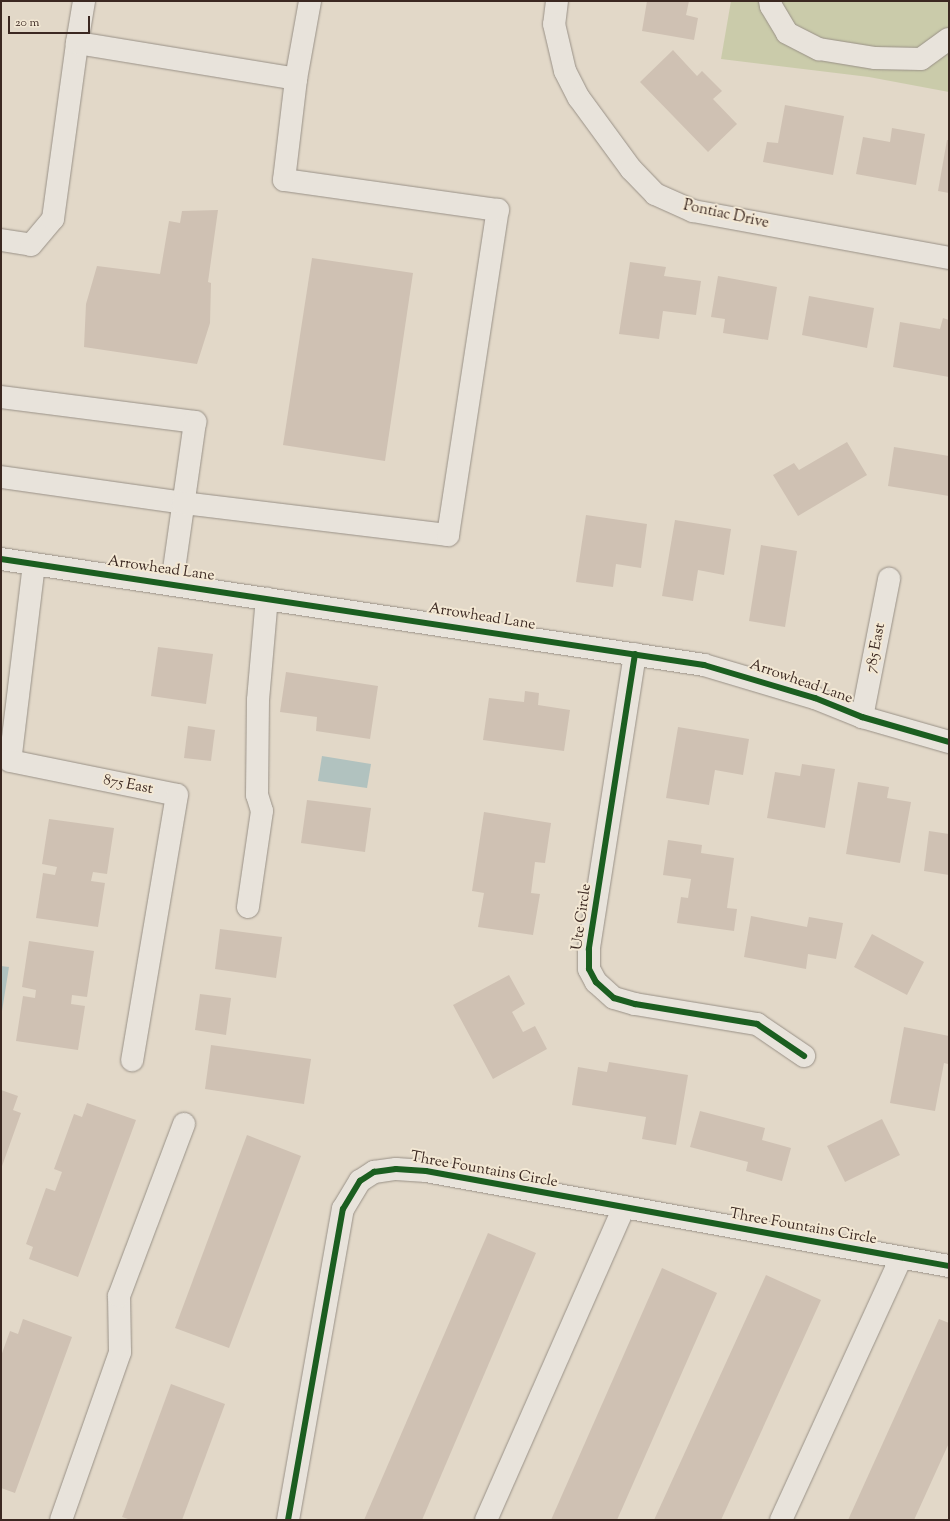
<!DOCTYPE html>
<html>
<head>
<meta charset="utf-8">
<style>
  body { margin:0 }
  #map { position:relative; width:950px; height:1521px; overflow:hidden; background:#e2d8c8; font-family:"Sorts Mill Goudy",serif }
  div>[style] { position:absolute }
  .green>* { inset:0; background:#cacbaa }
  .water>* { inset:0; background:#b1c2bf }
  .building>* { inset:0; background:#cfc1b3 }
  .roads { filter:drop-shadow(0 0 1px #999187) drop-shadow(0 0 1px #999187) }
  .minor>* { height:22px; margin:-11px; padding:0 11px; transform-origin:11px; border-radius:11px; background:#e8e3db }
  .cycleway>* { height:6px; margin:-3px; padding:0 3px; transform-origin:3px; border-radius:3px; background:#1b5e20 }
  span { translate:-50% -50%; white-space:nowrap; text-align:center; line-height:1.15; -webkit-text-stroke:4px #f3e8d4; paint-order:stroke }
  .street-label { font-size:15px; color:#3b2821 }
  .frame { position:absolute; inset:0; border:2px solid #3b2821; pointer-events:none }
  .scale { position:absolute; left:8px; top:16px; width:82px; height:18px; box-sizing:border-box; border:2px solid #3b2821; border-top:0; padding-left:5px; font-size:12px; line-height:14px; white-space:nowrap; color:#3b2821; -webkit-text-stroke:3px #f3e8d4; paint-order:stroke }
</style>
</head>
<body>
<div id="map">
  <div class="green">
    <div style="clip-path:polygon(731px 1px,949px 1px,949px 92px,869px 77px,721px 59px)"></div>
  </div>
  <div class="water">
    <div style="clip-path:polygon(322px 756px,371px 764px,367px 788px,318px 781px)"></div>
    <div style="clip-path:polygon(1px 966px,9px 967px,2px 1011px,1px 1011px)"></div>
  </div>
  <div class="building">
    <div style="clip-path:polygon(647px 1px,689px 1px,686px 15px,698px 18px,694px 40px,642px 31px)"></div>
    <div style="clip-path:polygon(673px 50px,697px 76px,702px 71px,722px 91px,713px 99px,737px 124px,708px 152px,640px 82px)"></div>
    <div style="clip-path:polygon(785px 105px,844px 116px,833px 175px,763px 162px,767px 142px,778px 143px)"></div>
    <div style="clip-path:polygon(892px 128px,925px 134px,916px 185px,856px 174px,863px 137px,890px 142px)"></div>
    <div style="clip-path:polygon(947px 140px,949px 140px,949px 193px,938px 191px)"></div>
    <div style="clip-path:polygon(218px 210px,208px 282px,211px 283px,210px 323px,197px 364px,84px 347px,86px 304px,97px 266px,160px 274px,169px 221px,180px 223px,182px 211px)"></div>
    <div style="clip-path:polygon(312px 258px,413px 273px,385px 461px,283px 445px)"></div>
    <div style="clip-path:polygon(630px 262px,666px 267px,664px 276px,701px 281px,696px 315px,663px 311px,659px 339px,619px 334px)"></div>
    <div style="clip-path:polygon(718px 276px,777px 287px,768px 340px,723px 333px,725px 319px,711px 317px)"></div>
    <div style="clip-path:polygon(809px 296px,874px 308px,867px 348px,802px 335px)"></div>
    <div style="clip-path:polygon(943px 318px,949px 320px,949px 377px,893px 367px,900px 322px,940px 329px)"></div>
    <div style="clip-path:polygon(847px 442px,867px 475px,798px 516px,773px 475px,794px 463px,799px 470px)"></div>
    <div style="clip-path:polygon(894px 447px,949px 456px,949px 496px,888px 486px)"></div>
    <div style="clip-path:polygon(586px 515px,647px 524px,641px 568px,616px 564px,613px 587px,576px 582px)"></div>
    <div style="clip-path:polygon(675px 520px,731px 529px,724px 575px,698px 570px,693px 601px,662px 596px)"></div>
    <div style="clip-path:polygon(761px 545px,797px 551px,785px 627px,749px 621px)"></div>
    <div style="clip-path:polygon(158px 647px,213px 654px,206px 704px,151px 696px)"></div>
    <div style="clip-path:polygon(286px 672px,378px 686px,370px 739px,316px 731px,317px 717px,280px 712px)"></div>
    <div style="clip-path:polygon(525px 691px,539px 693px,538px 705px,570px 710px,564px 751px,483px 740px,489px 698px,524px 702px)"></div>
    <div style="clip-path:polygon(188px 726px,215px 730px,211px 761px,184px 758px)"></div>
    <div style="clip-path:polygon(678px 727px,749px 739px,743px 775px,715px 770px,709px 805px,666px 798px)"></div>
    <div style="clip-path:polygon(802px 764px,835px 769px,825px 828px,767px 818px,775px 772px,800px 776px)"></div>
    <div style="clip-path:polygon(858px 782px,889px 787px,887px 798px,911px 802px,900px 863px,846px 854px)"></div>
    <div style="clip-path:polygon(307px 800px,371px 808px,365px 852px,301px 843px)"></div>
    <div style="clip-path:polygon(484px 812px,551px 823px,545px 863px,535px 862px,531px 893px,540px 894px,533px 935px,478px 927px,484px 893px,472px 891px)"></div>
    <div style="clip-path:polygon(49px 819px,114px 828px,107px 874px,93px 872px,91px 881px,105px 883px,98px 927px,36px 918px,43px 873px,55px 875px,57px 867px,42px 864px)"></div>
    <div style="clip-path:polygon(929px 831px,949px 834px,949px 875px,924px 871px)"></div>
    <div style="clip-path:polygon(668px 840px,702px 845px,701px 853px,734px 858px,727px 908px,737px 909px,734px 931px,677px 923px,681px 897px,688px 898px,691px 879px,663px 875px)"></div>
    <div style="clip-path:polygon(751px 916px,807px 927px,809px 917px,843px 923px,836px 959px,808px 954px,806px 969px,744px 957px)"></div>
    <div style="clip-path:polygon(220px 929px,282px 937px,276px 978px,215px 969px)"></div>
    <div style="clip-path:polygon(872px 934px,924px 962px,907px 995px,854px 967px)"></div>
    <div style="clip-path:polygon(29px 941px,94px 951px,87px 997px,72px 995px,71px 1004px,85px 1006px,78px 1050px,16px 1041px,23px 996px,35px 998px,36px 990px,22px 987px)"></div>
    <div style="clip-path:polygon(509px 975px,525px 1004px,512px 1012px,523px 1032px,535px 1026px,547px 1049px,493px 1079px,453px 1005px)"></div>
    <div style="clip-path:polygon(200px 994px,231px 998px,226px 1035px,195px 1030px)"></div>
    <div style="clip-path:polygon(904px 1027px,949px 1036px,949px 1058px,948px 1064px,944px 1063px,935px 1111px,890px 1103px)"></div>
    <div style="clip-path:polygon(211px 1045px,311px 1059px,304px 1104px,205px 1089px)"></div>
    <div style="clip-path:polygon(609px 1062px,688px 1075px,676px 1145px,642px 1139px,646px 1117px,572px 1105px,578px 1067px,607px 1072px)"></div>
    <div style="clip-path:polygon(1px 1090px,18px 1096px,13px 1110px,21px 1113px,1px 1169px)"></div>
    <div style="clip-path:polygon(87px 1103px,136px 1120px,78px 1277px,29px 1259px,33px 1247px,26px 1244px,46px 1188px,55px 1191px,62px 1172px,54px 1169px,74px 1114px,82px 1117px)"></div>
    <div style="clip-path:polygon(700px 1111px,765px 1128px,762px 1140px,791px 1148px,782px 1181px,746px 1171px,748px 1162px,690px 1147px)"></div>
    <div style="clip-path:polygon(882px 1119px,900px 1155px,845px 1182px,827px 1146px)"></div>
    <div style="clip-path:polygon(247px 1135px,301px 1156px,229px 1348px,175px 1328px)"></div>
    <div style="clip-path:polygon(488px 1233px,536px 1253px,422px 1520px,364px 1520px)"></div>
    <div style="clip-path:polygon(662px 1268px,717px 1293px,617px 1520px,551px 1520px)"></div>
    <div style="clip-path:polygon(766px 1275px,821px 1300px,721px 1520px,654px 1520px)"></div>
    <div style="clip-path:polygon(23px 1319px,72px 1337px,15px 1493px,1px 1488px,1px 1356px,10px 1331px,18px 1334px)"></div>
    <div style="clip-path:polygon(939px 1319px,949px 1323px,949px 1443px,914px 1520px,848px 1520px)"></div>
    <div style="clip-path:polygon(171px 1384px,225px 1404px,182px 1520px,131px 1520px,122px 1517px)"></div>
  </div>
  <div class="roads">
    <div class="minor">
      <div style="left:557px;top:1px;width:23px;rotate:97deg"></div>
      <div style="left:554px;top:24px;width:48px;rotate:76.8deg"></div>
      <div style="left:565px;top:71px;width:30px;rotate:63deg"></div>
      <div style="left:579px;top:98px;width:88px;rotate:53.8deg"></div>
      <div style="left:631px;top:169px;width:35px;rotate:46deg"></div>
      <div style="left:655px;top:194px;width:42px;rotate:24.1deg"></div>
      <div style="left:693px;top:211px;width:260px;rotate:10.4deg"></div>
      <div style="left:770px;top:1px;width:5px;rotate:79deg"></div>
      <div style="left:771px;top:6px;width:31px;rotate:59deg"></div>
      <div style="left:787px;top:33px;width:36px;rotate:27deg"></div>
      <div style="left:819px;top:49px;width:57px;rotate:9.1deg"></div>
      <div style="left:875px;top:58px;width:46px;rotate:1.2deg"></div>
      <div style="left:921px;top:59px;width:34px;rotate:-36deg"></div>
      <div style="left:77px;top:43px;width:43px;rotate:-80.5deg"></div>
      <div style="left:1px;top:240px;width:30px;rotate:9deg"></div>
      <div style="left:31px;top:245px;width:34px;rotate:-50deg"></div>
      <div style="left:53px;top:219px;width:178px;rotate:-82.2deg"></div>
      <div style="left:77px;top:43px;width:222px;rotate:9.3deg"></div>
      <div style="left:1px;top:397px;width:196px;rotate:7.3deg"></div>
      <div style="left:195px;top:422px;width:163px;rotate:98.1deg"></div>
      <div style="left:1px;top:477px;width:184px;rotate:8.1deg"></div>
      <div style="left:183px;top:503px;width:267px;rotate:6.9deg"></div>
      <div style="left:448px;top:535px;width:329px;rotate:-81.3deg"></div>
      <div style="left:498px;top:210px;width:216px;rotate:-172deg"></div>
      <div style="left:284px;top:180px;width:102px;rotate:-83.2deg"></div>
      <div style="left:296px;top:79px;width:79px;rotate:-79.8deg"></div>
      <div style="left:1px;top:559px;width:711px;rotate:8.57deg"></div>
      <div style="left:704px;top:665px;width:116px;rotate:16.6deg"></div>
      <div style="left:815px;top:698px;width:51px;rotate:22deg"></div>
      <div style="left:862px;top:717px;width:91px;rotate:16deg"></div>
      <div style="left:34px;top:564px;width:198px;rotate:96.9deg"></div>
      <div style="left:10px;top:761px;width:170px;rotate:11.5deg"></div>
      <div style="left:177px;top:795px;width:269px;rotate:99.6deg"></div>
      <div style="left:635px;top:654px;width:299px;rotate:98.9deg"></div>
      <div style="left:589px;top:949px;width:20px;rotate:90deg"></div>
      <div style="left:589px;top:969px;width:15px;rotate:62deg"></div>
      <div style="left:596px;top:982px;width:24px;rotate:42deg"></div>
      <div style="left:614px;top:998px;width:22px;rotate:16deg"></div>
      <div style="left:635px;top:1004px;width:124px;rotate:9.3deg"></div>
      <div style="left:757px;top:1024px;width:57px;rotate:34.2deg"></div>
      <div style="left:862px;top:717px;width:141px;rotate:-78.9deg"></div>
      <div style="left:248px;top:907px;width:97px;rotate:-81.7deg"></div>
      <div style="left:262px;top:811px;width:17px;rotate:-107deg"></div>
      <div style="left:257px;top:795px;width:95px;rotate:-89.4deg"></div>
      <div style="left:258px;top:700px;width:102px;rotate:-85deg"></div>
      <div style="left:61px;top:1520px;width:178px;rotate:-70.6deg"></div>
      <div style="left:120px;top:1352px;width:56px;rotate:-91deg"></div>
      <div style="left:119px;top:1296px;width:184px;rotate:-69.3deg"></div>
      <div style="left:288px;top:1520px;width:316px;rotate:-80deg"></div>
      <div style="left:343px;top:1209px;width:33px;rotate:-59deg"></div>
      <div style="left:360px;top:1181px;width:17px;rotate:-33deg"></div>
      <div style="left:374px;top:1172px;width:22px;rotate:-8deg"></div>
      <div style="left:396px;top:1169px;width:30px;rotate:4deg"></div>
      <div style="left:426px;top:1171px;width:532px;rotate:10.3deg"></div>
      <div style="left:486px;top:1520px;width:342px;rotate:-66.2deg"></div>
      <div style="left:781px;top:1520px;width:288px;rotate:-65.4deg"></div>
    </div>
  </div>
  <div class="cycleway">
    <div style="left:1px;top:559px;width:711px;rotate:8.57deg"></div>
    <div style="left:704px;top:665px;width:116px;rotate:16.6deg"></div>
    <div style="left:815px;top:698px;width:51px;rotate:22deg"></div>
    <div style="left:862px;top:717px;width:91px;rotate:16deg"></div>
    <div style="left:635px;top:654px;width:299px;rotate:98.9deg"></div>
    <div style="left:589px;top:949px;width:20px;rotate:90deg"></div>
    <div style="left:589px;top:969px;width:15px;rotate:62deg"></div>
    <div style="left:596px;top:982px;width:24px;rotate:42deg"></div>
    <div style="left:614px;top:998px;width:22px;rotate:16deg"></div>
    <div style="left:635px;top:1004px;width:124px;rotate:9.3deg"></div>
    <div style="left:757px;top:1024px;width:57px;rotate:34.2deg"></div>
    <div style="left:288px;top:1520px;width:316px;rotate:-80deg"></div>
    <div style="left:343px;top:1209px;width:33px;rotate:-59deg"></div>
    <div style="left:360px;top:1181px;width:17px;rotate:-33deg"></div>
    <div style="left:374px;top:1172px;width:22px;rotate:-8deg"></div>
    <div style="left:396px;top:1169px;width:30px;rotate:4deg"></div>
    <div style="left:426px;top:1171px;width:532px;rotate:10.3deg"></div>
  </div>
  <div class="street-label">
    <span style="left:726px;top:215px;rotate:12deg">Pontiac Drive</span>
    <span style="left:161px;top:569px;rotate:8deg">Arrowhead Lane</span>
    <span style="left:482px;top:617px;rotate:9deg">Arrowhead Lane</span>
    <span style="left:876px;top:648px;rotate:-79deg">785 East</span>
    <span style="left:801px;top:682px;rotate:19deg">Arrowhead Lane</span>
    <span style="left:128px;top:785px;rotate:11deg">875 East</span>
    <span style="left:582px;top:917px;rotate:-82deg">Ute Circle</span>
    <span style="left:484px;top:1170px;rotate:10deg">Three Fountains Circle</span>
    <span style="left:803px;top:1227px;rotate:10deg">Three Fountains Circle</span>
  </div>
  <div class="frame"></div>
  <div class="scale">20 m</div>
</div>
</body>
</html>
